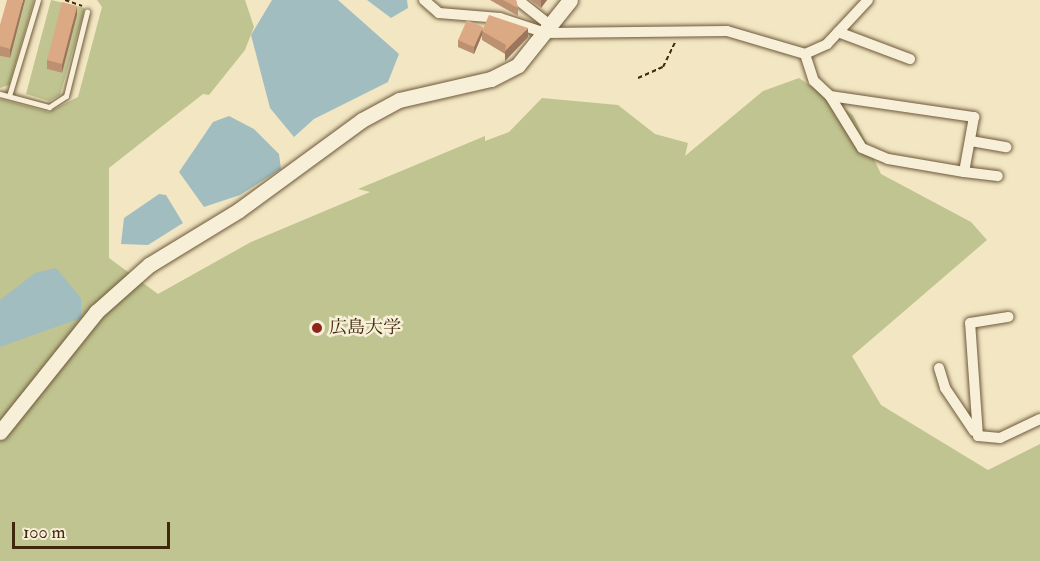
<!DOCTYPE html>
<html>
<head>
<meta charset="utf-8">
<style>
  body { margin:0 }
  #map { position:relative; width:1040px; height:561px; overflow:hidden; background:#f3e7c3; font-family:"IM FELL Double Pica","Noto Serif JP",serif }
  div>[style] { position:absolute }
  .green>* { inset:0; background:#c0c490 }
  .water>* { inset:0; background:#a1bdbf }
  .path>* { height:2px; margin-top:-1px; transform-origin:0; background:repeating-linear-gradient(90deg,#40280d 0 4.5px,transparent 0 7.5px) }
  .roads { filter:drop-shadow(0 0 2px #6d583a) drop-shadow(0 0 2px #6d583a) }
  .lane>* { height:5px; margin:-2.5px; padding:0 2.5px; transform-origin:2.5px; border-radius:2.5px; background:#f7efd8 }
  .street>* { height:10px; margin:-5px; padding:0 5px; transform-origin:5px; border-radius:5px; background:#f7efd8 }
  .secondary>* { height:15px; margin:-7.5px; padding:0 7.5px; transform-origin:7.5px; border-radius:7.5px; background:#f7efd8 }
  .wall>* { inset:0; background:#bc9172 }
  .shaded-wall>* { inset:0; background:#99765c }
  .building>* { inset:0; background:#dba984 }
  .dots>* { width:16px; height:16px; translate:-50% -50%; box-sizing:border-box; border:3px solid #f7efd8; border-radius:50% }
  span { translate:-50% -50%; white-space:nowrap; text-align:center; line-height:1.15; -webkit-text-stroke:5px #f7efd8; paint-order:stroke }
  .poi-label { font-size:18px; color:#40280d }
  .left { translate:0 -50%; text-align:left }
  .scale { position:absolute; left:12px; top:522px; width:158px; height:27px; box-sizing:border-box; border:3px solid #40280d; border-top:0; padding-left:8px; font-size:18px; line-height:21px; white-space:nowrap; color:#40280d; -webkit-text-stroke:4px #f7efd8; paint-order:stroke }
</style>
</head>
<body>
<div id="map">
  <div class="green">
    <div style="clip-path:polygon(25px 0,34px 0,9px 85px,0 88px,0 56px,10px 58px)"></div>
    <div style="clip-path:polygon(evenodd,51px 0,85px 8px,60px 95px,49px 101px,26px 94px,51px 0,77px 15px,62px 73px,47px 69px,77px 15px)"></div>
    <div style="clip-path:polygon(97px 0,245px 0,254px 27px,245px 50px,209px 95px,203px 94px,109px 168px,109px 258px,158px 294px,251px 242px,370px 192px,358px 189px,485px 136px,485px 141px,509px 132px,542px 98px,618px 105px,655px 134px,688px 143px,685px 156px,763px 91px,799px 78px,853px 115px,881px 174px,971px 222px,987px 240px,852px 356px,881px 405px,988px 470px,1040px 444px,1040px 561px,0 561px,0 99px,48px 112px,78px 97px,102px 7px)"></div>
  </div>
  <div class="water">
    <div style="clip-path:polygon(272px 0,338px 0,399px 54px,388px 82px,314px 119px,294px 137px,270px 108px,251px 35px)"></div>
    <div style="clip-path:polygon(367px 0,407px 0,408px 8px,391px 18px)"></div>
    <div style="clip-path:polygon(229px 116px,254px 129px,279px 154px,281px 169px,240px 195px,204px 207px,179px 172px,213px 122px)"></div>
    <div style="clip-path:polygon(159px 194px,166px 195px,183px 223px,148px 245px,121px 244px,124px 218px)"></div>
    <div style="clip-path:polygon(56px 268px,81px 298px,81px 318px,0 347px,0 300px,35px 273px)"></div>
  </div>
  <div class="path">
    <div style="left:65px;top:0;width:18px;rotate:19deg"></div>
    <div style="left:638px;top:78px;width:27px;rotate:-24deg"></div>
    <div style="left:663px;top:67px;width:28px;rotate:-64deg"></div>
  </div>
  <div class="roads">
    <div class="lane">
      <div style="left:0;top:94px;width:51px;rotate:14.9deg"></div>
      <div style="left:49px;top:107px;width:20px;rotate:-33deg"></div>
      <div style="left:66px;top:96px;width:87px;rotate:-76deg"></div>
      <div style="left:9px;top:96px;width:100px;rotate:-73.2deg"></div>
    </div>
    <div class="street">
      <div style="left:424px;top:0;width:20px;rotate:41deg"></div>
      <div style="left:439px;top:13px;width:61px;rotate:4.7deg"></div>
      <div style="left:500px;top:18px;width:48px;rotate:18.1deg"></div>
      <div style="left:546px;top:33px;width:181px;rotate:-0.6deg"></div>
      <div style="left:727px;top:31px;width:81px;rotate:16.4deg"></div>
      <div style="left:805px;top:54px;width:24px;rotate:-24deg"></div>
      <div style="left:827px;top:44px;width:60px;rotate:-47deg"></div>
      <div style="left:518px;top:0;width:42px;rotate:38.2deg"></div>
      <div style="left:838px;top:32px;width:77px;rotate:20.6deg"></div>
      <div style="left:805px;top:54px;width:28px;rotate:72deg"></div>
      <div style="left:814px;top:81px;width:22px;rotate:43deg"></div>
      <div style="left:830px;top:96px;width:146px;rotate:8.3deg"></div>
      <div style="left:974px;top:117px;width:56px;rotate:100.3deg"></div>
      <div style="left:964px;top:172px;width:77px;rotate:-170.3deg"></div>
      <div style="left:888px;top:159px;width:28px;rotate:-157deg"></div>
      <div style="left:862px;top:148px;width:61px;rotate:-121.6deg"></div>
      <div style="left:971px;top:141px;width:36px;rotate:10deg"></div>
      <div style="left:964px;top:172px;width:34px;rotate:7deg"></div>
      <div style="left:939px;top:368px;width:21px;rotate:73deg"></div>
      <div style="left:945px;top:388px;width:52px;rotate:56deg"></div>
      <div style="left:978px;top:436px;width:113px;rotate:-94deg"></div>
      <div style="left:970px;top:323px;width:39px;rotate:-9deg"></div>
      <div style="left:978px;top:436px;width:22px;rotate:5deg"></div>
      <div style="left:1000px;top:438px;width:44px;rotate:-25.4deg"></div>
    </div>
    <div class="secondary">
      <div style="left:0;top:432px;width:154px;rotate:-51.3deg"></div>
      <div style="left:96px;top:312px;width:71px;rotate:-41.6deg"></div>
      <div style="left:149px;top:265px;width:105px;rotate:-31.4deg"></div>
      <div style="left:239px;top:210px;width:152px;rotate:-36.2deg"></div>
      <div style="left:362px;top:120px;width:42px;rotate:-28.4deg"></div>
      <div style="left:399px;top:100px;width:94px;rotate:-12.9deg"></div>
      <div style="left:491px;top:79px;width:30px;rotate:-27deg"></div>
      <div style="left:518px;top:65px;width:83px;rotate:-51.3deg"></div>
    </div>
  </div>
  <div class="wall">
    <div style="clip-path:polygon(25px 0,10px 58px,0 56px,0 25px)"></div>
    <div style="clip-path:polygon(490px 0,516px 0,518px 8px,518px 16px)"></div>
    <div style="clip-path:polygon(530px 0,547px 0,541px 8px)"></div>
    <div style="clip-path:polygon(77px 15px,62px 73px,47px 69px,47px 60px)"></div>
    <div style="clip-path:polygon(483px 30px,528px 37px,505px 61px,505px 54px,482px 40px,482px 35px,474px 54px,458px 47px,458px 40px)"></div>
  </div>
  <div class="shaded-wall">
    <div style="clip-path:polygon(23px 0,25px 0,10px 58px,10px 49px)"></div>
    <div style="clip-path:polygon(541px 0,547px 0,541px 8px)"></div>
    <div style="clip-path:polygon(77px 6px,77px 15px,62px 73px,62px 64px)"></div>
    <div style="clip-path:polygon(483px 27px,482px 35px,474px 54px,474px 47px)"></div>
    <div style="clip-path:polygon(528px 28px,528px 37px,505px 61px,505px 51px)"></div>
  </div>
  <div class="building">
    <div style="clip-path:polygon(7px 0,23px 0,10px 49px,0 46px,0 25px)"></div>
    <div style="clip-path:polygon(503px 0,516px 0,518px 8px)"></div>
    <div style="clip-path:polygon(62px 2px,77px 6px,62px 64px,47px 60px)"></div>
    <div style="clip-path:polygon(489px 15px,528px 28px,505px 51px,506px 45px,482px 31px)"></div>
    <div style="clip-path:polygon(467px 20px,483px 27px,474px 47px,458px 40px)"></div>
  </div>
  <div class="dots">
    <div style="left:317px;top:328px;background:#8f2418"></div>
  </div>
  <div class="poi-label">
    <span class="left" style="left:329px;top:328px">広島大学</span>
  </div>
  <div class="scale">100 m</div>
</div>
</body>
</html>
